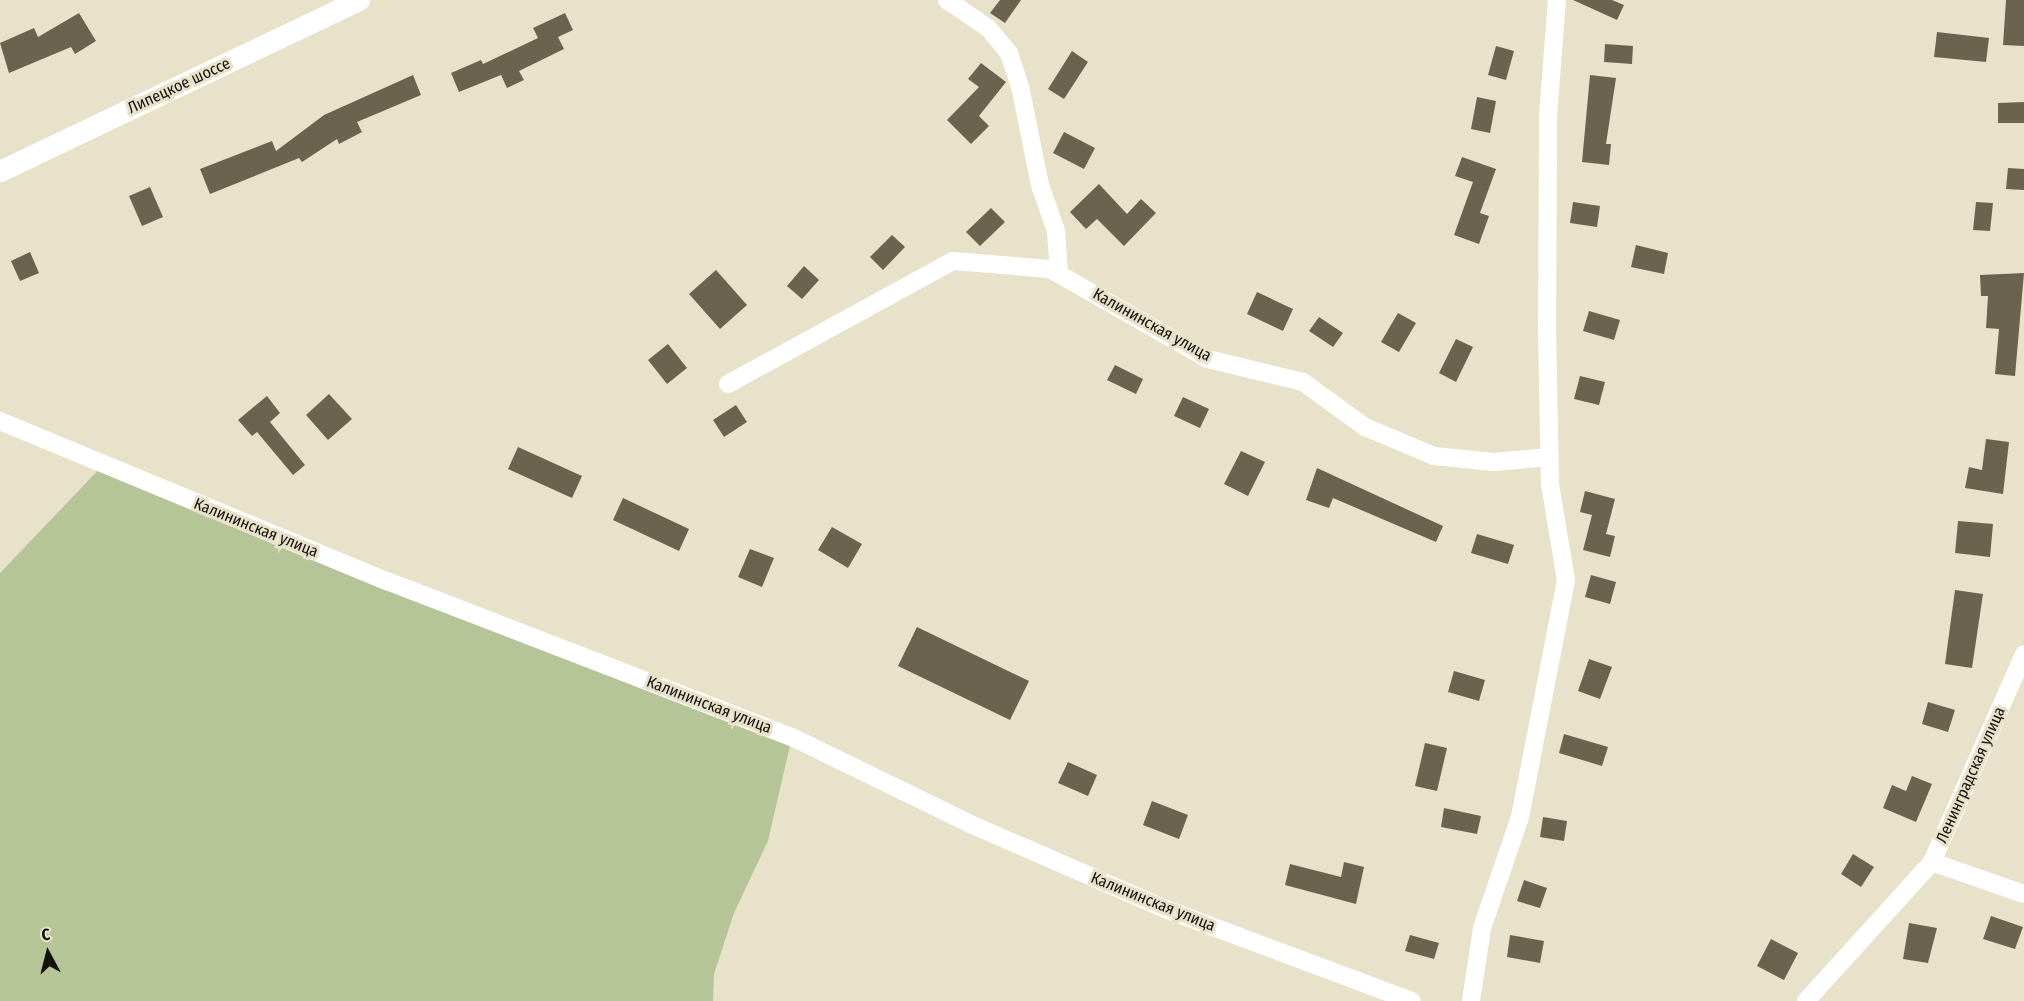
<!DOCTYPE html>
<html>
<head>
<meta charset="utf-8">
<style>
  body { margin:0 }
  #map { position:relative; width:2024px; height:1001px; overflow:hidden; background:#e9e2cb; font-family:"Fira Sans Condensed",sans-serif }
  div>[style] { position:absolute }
  .green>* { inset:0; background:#b5c598 }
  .building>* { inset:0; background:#6a644f }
  .minor>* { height:18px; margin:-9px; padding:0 9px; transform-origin:9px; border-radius:9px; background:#fff }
  .tertiary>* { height:21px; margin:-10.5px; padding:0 10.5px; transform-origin:10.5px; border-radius:10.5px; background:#fff }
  span { translate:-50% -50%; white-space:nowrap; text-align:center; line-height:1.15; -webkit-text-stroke:6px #e9e2cb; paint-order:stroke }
  .street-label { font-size:16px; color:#141109 }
  .north { position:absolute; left:18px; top:923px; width:60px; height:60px; -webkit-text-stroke:4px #e9e2cb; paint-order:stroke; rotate:353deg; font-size:16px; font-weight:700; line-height:24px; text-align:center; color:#141109 }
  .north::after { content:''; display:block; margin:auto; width:21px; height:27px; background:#141109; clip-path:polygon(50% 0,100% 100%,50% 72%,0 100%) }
</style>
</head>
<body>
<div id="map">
  <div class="green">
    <div style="clip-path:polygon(104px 464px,792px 737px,768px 841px,734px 913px,714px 974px,713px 1001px,0 1001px,0 573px)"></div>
  </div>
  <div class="building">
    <div style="clip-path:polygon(1000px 0,1021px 0,1005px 23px,990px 13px)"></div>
    <div style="clip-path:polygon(1573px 0,1612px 0,1624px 5px,1617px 20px)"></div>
    <div style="clip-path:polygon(2006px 0,2024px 0,2024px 46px,2003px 45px)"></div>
    <div style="clip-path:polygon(79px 13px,96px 41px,75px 54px,71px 47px,9px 73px,0 43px,34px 28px,38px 37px)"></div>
    <div style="clip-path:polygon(565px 13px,573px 30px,558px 37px,564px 49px,519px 71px,524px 80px,507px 88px,501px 75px,459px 92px,451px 73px,481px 60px,483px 64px,538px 38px,533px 28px)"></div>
    <div style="clip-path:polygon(1937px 32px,1989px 38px,1986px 62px,1934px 57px)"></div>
    <div style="clip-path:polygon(1605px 44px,1633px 46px,1632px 64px,1604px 62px)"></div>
    <div style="clip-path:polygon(1496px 46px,1514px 51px,1506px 80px,1488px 75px)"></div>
    <div style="clip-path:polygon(1072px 51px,1088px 62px,1064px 99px,1048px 89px)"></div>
    <div style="clip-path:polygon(981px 63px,1006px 82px,979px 116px,989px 126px,971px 144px,947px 120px,979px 87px,968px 79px)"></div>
    <div style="clip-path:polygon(413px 75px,421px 95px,357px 122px,362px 132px,339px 144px,337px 139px,302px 162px,299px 158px,210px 194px,200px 169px,272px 141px,276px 151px,324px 115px)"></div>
    <div style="clip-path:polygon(1590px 75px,1616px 78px,1606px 144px,1611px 144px,1609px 165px,1582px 162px)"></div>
    <div style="clip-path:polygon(1477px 97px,1496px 101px,1490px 133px,1471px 129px)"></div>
    <div style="clip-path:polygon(2024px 102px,2024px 123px,1998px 123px,1998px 103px)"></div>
    <div style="clip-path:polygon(1064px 132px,1095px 148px,1084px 169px,1053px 153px)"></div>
    <div style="clip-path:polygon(1462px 157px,1496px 169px,1480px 213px,1489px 216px,1479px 244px,1454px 235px,1473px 182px,1455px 176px)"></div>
    <div style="clip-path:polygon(2008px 168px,2024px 169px,2024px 190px,2006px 189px)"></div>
    <div style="clip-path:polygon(1099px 184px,1127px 214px,1141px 199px,1156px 213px,1124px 246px,1097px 219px,1086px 229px,1070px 212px)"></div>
    <div style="clip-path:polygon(150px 187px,163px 217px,142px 226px,129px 196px)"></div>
    <div style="clip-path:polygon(1573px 202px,1600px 206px,1597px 227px,1570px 223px)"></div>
    <div style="clip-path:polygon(1976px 202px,1993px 203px,1990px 231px,1973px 230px)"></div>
    <div style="clip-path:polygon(991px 208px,1005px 222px,980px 246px,966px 232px)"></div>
    <div style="clip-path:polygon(892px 235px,905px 247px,883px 270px,870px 257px)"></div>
    <div style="clip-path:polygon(1636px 245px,1668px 253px,1664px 274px,1631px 267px)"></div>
    <div style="clip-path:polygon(30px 252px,39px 273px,20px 281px,11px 261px)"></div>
    <div style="clip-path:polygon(804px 266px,819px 280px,802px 299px,787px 286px)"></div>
    <div style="clip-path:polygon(716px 270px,747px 305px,720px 329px,689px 294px)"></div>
    <div style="clip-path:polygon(2024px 273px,2015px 376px,1995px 374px,1999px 329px,1986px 328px,1988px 296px,1981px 296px,1980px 275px)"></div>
    <div style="clip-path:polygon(1257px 292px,1293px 309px,1283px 331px,1247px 314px)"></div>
    <div style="clip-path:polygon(1589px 311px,1620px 320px,1614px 340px,1583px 331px)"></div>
    <div style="clip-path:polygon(1398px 313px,1416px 323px,1399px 352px,1381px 342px)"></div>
    <div style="clip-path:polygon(1319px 317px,1343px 333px,1333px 347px,1309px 331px)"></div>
    <div style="clip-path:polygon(1456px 339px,1473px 347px,1456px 382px,1439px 373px)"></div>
    <div style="clip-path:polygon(668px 344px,687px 368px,667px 384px,648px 360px)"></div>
    <div style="clip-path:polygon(1115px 365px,1143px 379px,1136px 394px,1107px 380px)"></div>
    <div style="clip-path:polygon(1580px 376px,1605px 382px,1599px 405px,1574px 399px)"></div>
    <div style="clip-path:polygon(329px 394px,352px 419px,328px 440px,306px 415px)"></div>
    <div style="clip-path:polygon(267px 396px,280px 413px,270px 422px,305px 465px,293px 475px,257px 432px,252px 436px,238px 420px)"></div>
    <div style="clip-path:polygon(1183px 397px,1209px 409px,1200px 428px,1174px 416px)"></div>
    <div style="clip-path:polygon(736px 405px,747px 422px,724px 437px,713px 420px)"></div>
    <div style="clip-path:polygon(1986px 439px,2009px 442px,2003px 494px,1965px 488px,1969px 467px,1982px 470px)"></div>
    <div style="clip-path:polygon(518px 447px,582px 476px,572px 498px,508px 469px)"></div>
    <div style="clip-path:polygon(1241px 451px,1265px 462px,1248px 496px,1224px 484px)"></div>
    <div style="clip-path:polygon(1317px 468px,1443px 526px,1436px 542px,1333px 498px,1329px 508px,1306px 500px)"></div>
    <div style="clip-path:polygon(1585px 491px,1615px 499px,1606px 534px,1615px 536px,1610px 557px,1583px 550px,1592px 515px,1580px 512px)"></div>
    <div style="clip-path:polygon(623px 498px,689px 529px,679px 551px,613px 520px)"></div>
    <div style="clip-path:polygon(1958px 521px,1993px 524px,1990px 557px,1955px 553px)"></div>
    <div style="clip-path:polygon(832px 527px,862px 544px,848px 568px,818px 550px)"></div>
    <div style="clip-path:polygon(1477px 534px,1514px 545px,1508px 564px,1471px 553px)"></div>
    <div style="clip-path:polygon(750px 549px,774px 558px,762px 587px,738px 577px)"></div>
    <div style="clip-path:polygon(1591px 575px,1616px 582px,1610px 604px,1585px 597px)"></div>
    <div style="clip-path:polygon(1955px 590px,1983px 594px,1972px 668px,1945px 664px)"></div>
    <div style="clip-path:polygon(917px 627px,1029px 681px,1010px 720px,898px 666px)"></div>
    <div style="clip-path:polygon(1589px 659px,1612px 667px,1600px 699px,1578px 691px)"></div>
    <div style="clip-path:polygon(1454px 671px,1485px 680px,1479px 701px,1448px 692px)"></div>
    <div style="clip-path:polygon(1928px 702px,1955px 710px,1948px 732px,1922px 724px)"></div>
    <div style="clip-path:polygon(1564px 734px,1608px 747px,1602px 766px,1559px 753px)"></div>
    <div style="clip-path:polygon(1425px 743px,1447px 748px,1437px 791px,1415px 786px)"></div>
    <div style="clip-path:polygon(1068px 762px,1097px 775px,1088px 796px,1058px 783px)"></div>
    <div style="clip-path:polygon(1912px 776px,1932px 784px,1916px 822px,1883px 808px,1892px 785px,1906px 791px)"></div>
    <div style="clip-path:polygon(1152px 801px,1188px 815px,1179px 839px,1143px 825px)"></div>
    <div style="clip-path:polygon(1444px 808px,1481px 816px,1477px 834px,1441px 827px)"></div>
    <div style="clip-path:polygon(1543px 817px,1567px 821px,1564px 841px,1540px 837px)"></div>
    <div style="clip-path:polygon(1853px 854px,1874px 867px,1861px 887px,1841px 874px)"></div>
    <div style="clip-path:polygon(1344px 862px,1364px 867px,1356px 904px,1285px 885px,1290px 864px,1341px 877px)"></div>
    <div style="clip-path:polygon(1524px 880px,1547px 888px,1540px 908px,1517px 901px)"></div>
    <div style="clip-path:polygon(1991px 916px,2023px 927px,2015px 949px,1983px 939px)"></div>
    <div style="clip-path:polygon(1909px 923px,1937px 928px,1928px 963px,1903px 959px)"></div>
    <div style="clip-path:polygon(1410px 935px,1439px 943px,1434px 959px,1405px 951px)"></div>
    <div style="clip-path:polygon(1510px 935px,1544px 941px,1540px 963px,1507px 957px)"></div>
    <div style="clip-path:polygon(1771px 939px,1798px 953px,1784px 980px,1757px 966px)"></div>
  </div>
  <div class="minor">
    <div style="left:947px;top:0;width:50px;rotate:34.3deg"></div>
    <div style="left:988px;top:28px;width:33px;rotate:50deg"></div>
    <div style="left:1009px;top:53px;width:35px;rotate:72deg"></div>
    <div style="left:1020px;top:86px;width:101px;rotate:78.6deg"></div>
    <div style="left:1040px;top:185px;width:49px;rotate:70.8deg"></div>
    <div style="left:1056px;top:231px;width:43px;rotate:86deg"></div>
    <div style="left:728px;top:384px;width:256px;rotate:-28.7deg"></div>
    <div style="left:953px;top:261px;width:97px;rotate:4.7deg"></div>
    <div style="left:1050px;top:269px;width:182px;rotate:29.7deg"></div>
    <div style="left:1208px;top:359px;width:98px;rotate:13.6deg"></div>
    <div style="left:1303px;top:382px;width:77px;rotate:36deg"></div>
    <div style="left:1365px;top:427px;width:75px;rotate:22.8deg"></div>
    <div style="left:1434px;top:456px;width:60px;rotate:5.7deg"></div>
    <div style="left:1494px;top:462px;width:56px;rotate:-5.1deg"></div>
    <div style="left:0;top:421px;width:419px;rotate:22.5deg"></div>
    <div style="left:387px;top:581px;width:434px;rotate:21.1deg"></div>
    <div style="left:792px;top:737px;width:196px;rotate:26deg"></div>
    <div style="left:968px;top:823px;width:218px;rotate:23.5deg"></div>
    <div style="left:1168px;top:910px;width:260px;rotate:20.5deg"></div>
    <div style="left:1932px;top:862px;width:97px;rotate:19.2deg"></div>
    <div style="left:1471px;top:1001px;width:74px;rotate:-81.4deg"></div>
    <div style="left:1482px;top:928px;width:117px;rotate:-71.1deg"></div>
    <div style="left:1520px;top:817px;width:241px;rotate:-79deg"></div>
    <div style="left:1566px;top:580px;width:97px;rotate:-99.5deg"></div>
    <div style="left:1550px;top:484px;width:156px;rotate:-91.1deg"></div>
    <div style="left:1547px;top:328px;width:212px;rotate:-89.7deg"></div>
    <div style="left:1548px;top:116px;width:116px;rotate:-85.6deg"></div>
    <div style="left:1806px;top:1001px;width:188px;rotate:-47.8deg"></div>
    <div style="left:1932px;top:862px;width:227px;rotate:-66.1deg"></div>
  </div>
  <div class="tertiary">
    <div style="left:0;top:171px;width:398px;rotate:-25.5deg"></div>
  </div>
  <div class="street-label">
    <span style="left:179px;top:86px;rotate:-25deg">Липецкое шоссе</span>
    <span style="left:1152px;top:325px;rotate:29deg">Калининская улица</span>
    <span style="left:256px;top:528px;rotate:22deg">Калининская улица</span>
    <span style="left:709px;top:705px;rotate:21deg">Калининская улица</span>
    <span style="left:1971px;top:775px;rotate:-66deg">Ленинградская улица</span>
    <span style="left:1153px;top:902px;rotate:22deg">Калининская улица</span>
  </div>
  <div class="north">С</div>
</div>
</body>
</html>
